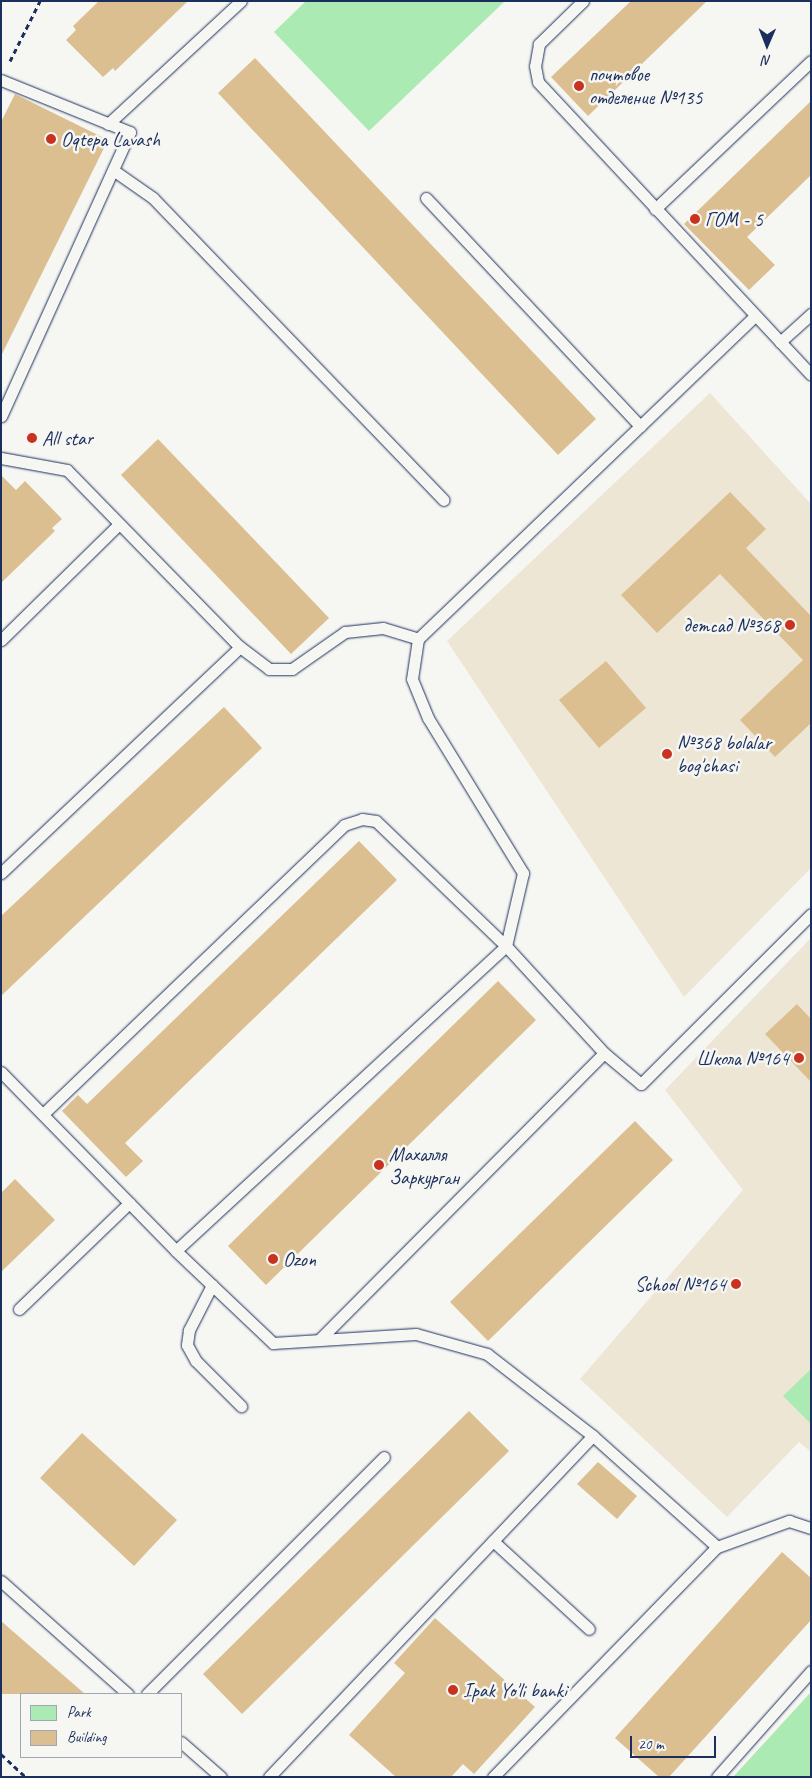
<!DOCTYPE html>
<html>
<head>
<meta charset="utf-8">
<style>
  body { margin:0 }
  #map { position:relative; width:812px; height:1778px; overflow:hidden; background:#f6f6f2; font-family:Caveat,sans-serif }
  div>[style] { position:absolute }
  .built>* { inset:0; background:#eee6d5 }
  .green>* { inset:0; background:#abeab2 }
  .building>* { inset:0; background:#dbbf90 }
  .path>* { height:3px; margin-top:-1.5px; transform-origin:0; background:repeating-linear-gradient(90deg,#1b2f5e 0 5px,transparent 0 9px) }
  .roads { filter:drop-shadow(0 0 1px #1b2f5e) drop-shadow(0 0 1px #1b2f5e) }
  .service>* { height:11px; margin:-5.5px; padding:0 5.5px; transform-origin:5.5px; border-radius:5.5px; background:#f6f6f2 }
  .dots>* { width:14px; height:14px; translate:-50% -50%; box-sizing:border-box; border:2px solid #f6f6f2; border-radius:50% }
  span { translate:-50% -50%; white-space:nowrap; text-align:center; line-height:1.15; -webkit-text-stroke:5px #f6f6f2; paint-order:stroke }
  .poi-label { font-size:20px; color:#1b2f5e }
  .left { translate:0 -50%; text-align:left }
  .right { translate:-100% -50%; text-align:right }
  .frame { position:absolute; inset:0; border:2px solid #1b2f5e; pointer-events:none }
  .legend { position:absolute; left:20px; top:1693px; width:162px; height:65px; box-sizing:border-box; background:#f6f6f2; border:1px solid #9ea6b7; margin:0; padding:6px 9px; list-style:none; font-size:15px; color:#1b2f5e }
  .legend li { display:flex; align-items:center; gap:10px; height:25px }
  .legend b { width:25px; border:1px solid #9ea6b7 }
  .north { position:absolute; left:742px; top:20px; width:50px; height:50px; -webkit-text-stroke:4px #f6f6f2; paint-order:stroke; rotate:181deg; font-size:14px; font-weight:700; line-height:20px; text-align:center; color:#1b2f5e }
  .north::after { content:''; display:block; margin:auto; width:18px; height:22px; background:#1b2f5e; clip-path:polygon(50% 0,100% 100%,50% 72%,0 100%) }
  .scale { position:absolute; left:630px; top:1736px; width:86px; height:22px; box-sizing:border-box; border:2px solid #1b2f5e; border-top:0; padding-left:6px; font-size:15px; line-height:18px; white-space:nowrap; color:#1b2f5e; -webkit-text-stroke:4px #f6f6f2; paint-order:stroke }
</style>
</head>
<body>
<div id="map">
  <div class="built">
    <div style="clip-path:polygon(710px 393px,811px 504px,811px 868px,684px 997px,447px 641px)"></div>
    <div style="clip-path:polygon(811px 938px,811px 1452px,799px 1442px,727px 1517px,580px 1379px,743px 1190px,665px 1090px)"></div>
  </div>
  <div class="green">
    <div style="clip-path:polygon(306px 1px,505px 1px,369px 131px,274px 32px)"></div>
    <div style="clip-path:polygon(811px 1369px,811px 1424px,783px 1396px)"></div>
    <div style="clip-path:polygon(811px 1692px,811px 1777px,733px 1777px)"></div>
  </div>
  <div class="building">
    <div style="clip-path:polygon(99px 1px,188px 1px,115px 71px,113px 68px,103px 77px,66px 40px,76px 30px,73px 26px)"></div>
    <div style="clip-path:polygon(631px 1px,707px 1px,588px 116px,551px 77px)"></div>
    <div style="clip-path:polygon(255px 58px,596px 419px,558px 455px,218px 93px)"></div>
    <div style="clip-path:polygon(15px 94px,108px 140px,1px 356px,1px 122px)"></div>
    <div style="clip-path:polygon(811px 101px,811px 175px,747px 237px,775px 265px,749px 290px,684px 224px)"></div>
    <div style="clip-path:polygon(158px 439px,329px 618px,291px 654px,121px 475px)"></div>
    <div style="clip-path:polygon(1px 475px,16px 490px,25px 481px,62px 519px,52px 528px,55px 531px,1px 583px)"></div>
    <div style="clip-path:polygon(730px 492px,766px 529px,746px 548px,811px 616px,811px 723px,775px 757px,740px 720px,803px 660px,720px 574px,657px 633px,621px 595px)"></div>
    <div style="clip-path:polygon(606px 661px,646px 708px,599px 748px,559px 700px)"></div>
    <div style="clip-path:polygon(224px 707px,262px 748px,1px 996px,1px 916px)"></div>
    <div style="clip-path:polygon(359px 841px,397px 880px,125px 1143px,143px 1161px,126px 1177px,62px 1111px,78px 1095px,87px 1104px)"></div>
    <div style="clip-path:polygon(498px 981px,536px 1020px,266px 1285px,228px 1246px)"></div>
    <div style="clip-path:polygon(797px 1004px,811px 1019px,811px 1082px,765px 1034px)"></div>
    <div style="clip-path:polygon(635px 1121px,673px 1160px,488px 1341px,450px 1302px)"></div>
    <div style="clip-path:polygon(15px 1179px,55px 1220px,1px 1272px,1px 1193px)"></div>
    <div style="clip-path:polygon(469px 1411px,509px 1451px,242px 1714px,203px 1674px)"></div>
    <div style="clip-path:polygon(82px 1433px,177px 1520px,134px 1566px,40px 1478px)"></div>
    <div style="clip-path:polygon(598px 1462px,637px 1496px,617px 1519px,577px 1484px)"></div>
    <div style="clip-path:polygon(782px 1552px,811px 1578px,811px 1620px,669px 1777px,659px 1777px,615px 1738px)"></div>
    <div style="clip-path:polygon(435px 1618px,535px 1707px,474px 1774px,463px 1764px,451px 1777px,396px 1777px,349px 1735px,405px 1673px,394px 1663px)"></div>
    <div style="clip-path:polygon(1px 1621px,85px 1694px,1px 1694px)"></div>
  </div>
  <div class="path">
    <div style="left:10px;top:61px;width:67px;rotate:-63.4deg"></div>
    <div style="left:1px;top:1754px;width:34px;rotate:43deg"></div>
  </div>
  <div class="roads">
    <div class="service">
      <div style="left:583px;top:1px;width:62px;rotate:135.7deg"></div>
      <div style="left:539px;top:44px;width:22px;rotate:100deg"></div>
      <div style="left:535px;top:66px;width:16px;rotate:79deg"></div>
      <div style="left:538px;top:82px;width:400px;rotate:47deg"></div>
      <div style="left:1px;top:80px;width:139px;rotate:22deg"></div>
      <div style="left:130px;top:132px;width:312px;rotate:114.4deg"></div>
      <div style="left:108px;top:124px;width:181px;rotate:-42.8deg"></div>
      <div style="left:113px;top:170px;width:49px;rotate:35deg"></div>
      <div style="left:153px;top:198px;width:419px;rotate:46.1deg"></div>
      <div style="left:426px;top:198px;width:313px;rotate:46.8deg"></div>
      <div style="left:655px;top:209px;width:215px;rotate:-43.5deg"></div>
      <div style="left:780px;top:342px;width:42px;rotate:-42.1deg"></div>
      <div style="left:1px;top:458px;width:67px;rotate:10.3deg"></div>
      <div style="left:67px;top:470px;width:248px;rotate:45.7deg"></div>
      <div style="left:240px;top:647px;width:36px;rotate:37deg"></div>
      <div style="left:269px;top:669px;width:23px"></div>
      <div style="left:292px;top:669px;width:65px;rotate:-34.9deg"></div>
      <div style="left:345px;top:632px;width:38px;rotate:-6deg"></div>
      <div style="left:383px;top:628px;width:37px;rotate:17deg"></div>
      <div style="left:418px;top:639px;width:465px;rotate:-43.8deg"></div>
      <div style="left:418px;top:639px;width:40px;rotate:98.5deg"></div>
      <div style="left:412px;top:679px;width:42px;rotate:67.7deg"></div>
      <div style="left:428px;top:718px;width:182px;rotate:58.5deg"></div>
      <div style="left:523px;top:873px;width:75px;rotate:103.1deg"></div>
      <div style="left:506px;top:946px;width:145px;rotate:47.5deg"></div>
      <div style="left:604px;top:1053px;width:48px;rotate:40deg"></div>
      <div style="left:641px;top:1084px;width:240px;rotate:-45deg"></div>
      <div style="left:1px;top:640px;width:165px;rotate:-44.5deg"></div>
      <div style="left:1px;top:873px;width:329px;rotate:-43.4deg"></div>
      <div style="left:1px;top:1072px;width:250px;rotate:45.6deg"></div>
      <div style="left:176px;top:1251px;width:134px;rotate:43.5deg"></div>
      <div style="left:273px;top:1343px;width:143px;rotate:-3.6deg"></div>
      <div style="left:416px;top:1334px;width:74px;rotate:15.7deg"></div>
      <div style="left:487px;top:1354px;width:134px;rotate:37.7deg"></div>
      <div style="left:593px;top:1436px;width:166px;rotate:41.8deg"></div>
      <div style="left:717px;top:1547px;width:77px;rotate:-19.9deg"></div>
      <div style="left:789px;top:1521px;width:23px;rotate:18deg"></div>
      <div style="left:43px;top:1114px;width:417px;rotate:-43.8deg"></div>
      <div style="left:344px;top:825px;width:19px;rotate:-18deg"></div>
      <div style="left:362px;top:819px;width:14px;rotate:8deg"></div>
      <div style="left:376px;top:821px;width:180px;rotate:43.9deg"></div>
      <div style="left:506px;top:946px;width:449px;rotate:137.3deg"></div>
      <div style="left:212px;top:1285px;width:51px;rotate:117.1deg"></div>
      <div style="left:189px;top:1330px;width:15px;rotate:98deg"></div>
      <div style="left:187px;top:1345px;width:18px;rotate:61deg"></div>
      <div style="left:196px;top:1361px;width:64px;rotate:45deg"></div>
      <div style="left:19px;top:1309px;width:153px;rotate:-43.9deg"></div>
      <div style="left:319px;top:1340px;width:404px;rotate:-45.2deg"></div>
      <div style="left:493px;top:1541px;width:130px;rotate:42.5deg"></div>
      <div style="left:1px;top:1581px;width:170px;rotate:41.7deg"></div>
      <div style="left:147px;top:1694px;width:335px;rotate:-45deg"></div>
      <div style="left:181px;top:1742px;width:53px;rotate:41.2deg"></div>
      <div style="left:269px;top:1777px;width:470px;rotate:-46.5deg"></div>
      <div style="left:493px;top:1777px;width:321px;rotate:-45.8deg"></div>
      <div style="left:717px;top:1777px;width:142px;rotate:-48.4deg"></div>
    </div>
  </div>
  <div class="dots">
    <div style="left:579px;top:86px;background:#c8321e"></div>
    <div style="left:51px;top:139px;background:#c8321e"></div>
    <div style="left:695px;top:219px;background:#c8321e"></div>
    <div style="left:32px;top:438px;background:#c8321e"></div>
    <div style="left:790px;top:625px;background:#c8321e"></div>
    <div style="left:667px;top:754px;background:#c8321e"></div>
    <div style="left:799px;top:1058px;background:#c8321e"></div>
    <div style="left:379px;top:1165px;background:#c8321e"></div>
    <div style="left:273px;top:1259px;background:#c8321e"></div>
    <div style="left:736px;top:1284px;background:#c8321e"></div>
    <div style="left:453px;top:1690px;background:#c8321e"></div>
  </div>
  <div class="poi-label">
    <span class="left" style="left:589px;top:86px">почтовое<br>отделение №135</span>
    <span class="left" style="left:61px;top:139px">Oqtepa Lavash</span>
    <span class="left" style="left:705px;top:219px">ГОМ - 5</span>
    <span class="left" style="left:42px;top:438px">All star</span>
    <span class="right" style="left:780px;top:625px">детсад №368</span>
    <span class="left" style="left:677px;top:754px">№368 bolalar<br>bog'chasi</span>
    <span class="right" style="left:789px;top:1058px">Школа №164</span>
    <span class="left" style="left:389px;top:1166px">Махалля<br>Заркурган</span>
    <span class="left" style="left:283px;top:1259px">Ozon</span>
    <span class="right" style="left:726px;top:1284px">School №164</span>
    <span class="left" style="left:463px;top:1690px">Ipak Yo'li banki</span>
  </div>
  <div class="frame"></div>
  <ul class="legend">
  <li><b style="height:14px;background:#abeab2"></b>Park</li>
  <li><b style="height:14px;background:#dbbf90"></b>Building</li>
  </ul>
  <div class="north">N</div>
  <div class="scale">20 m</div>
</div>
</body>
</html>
